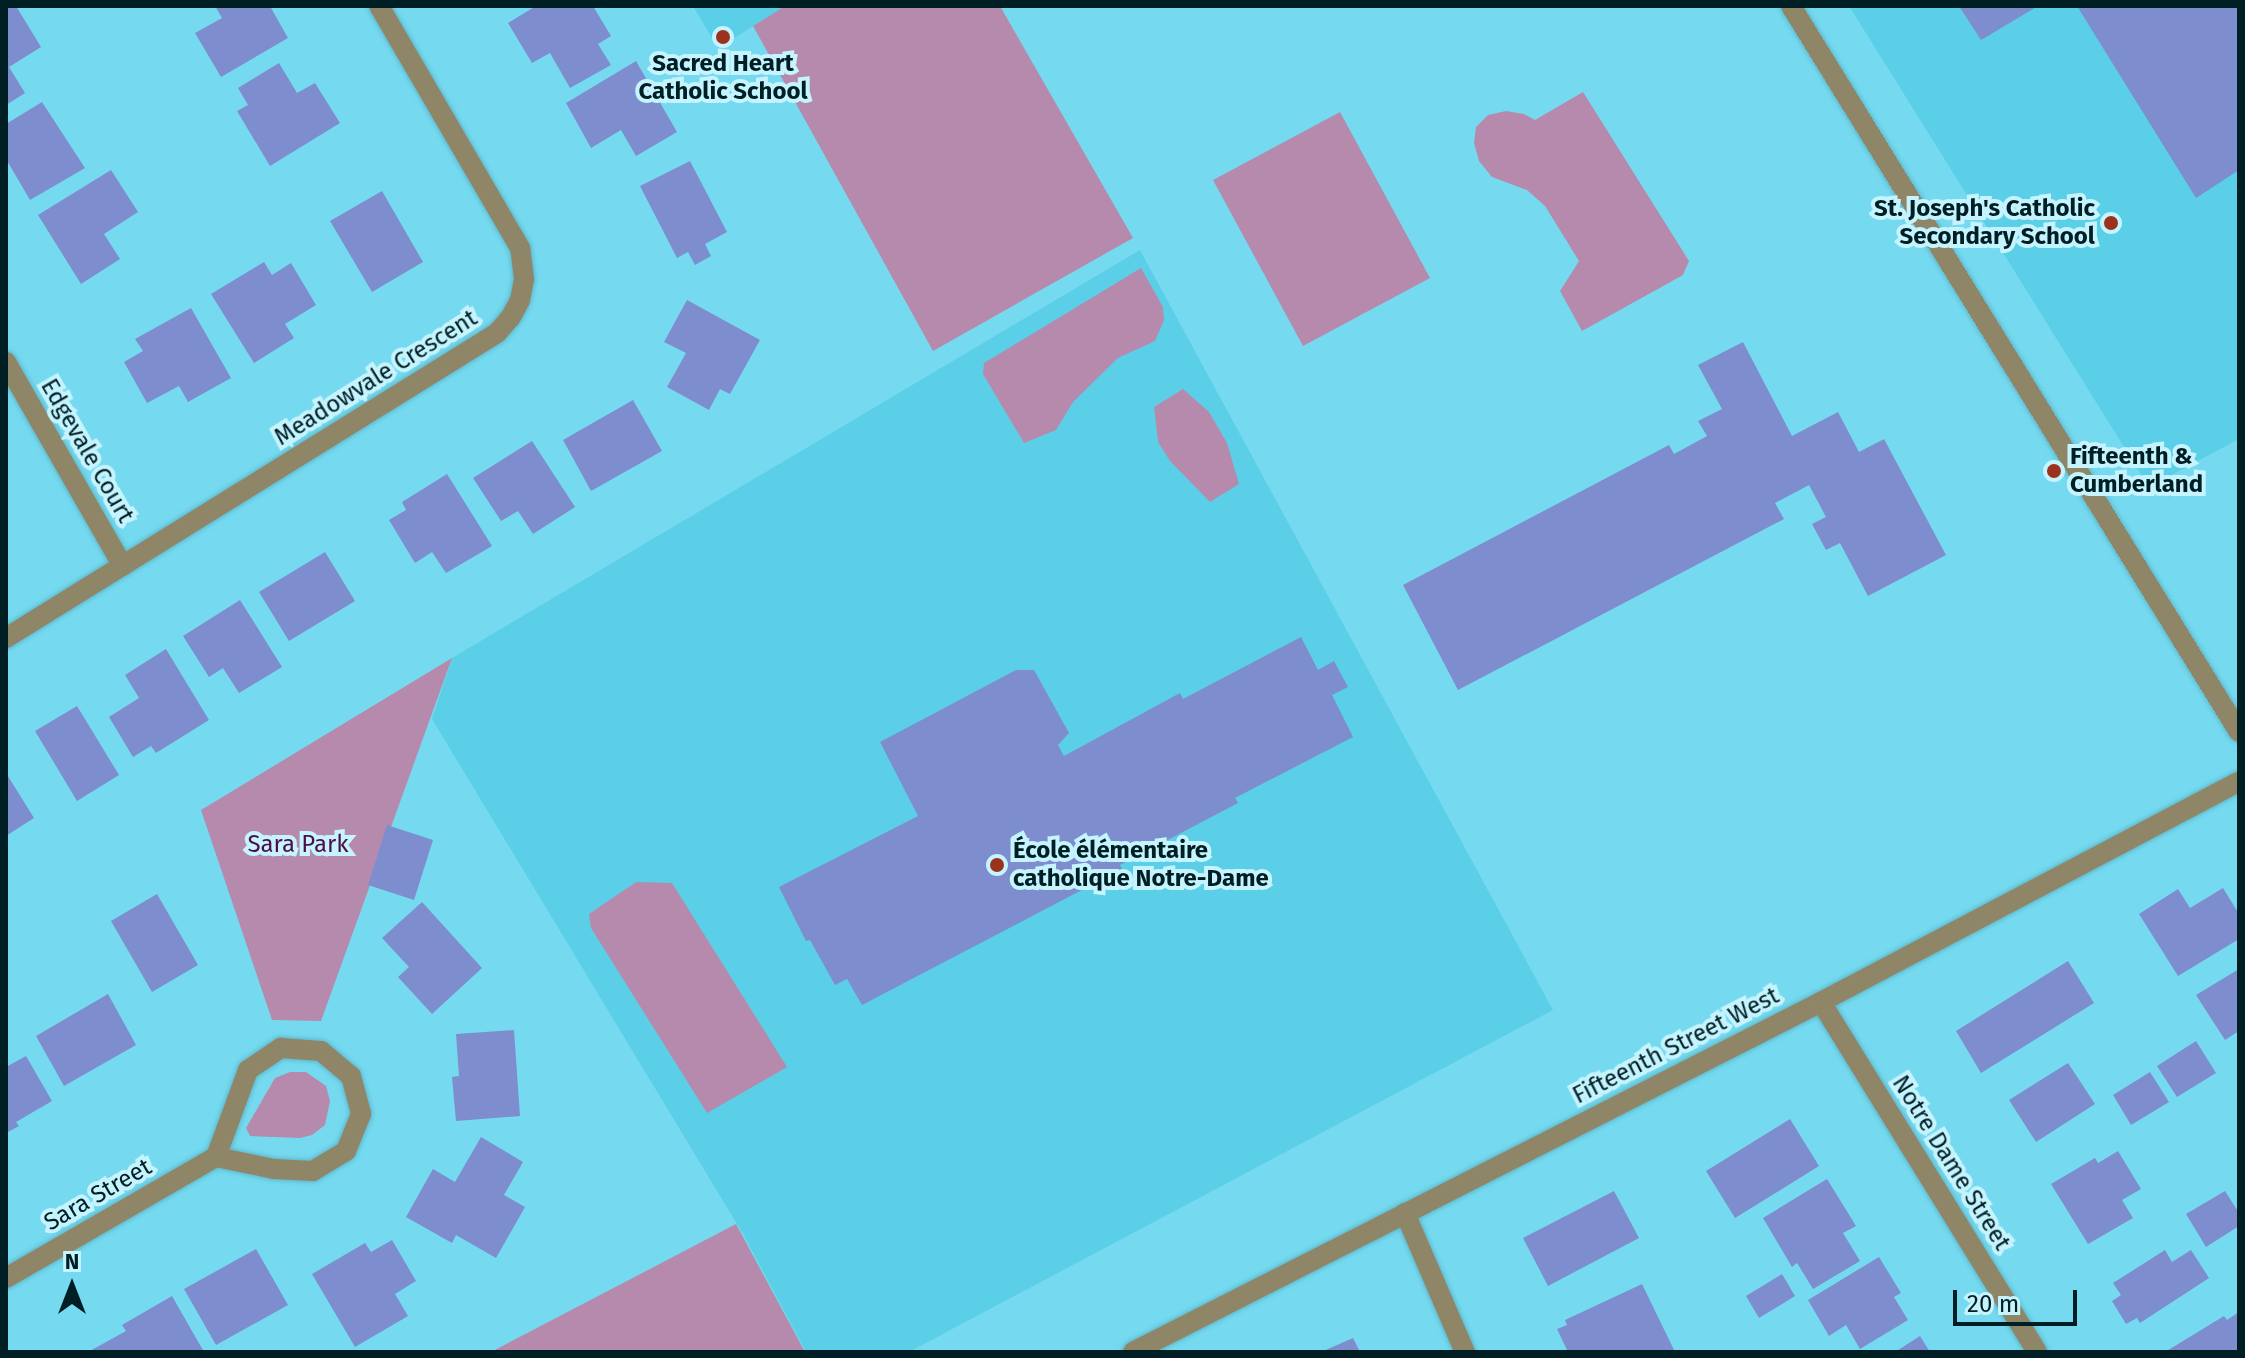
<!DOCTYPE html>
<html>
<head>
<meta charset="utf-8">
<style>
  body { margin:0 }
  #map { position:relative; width:2245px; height:1358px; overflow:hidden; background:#75daf0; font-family:"Fira Sans",sans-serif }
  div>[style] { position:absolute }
  .built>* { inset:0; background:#5bcfe7 }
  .green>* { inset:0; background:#b58aad }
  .building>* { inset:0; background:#7e8dce }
  .roads { filter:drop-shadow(0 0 2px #60b8cb) drop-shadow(0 0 2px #60b8cb) }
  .minor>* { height:20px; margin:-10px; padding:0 10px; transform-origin:10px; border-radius:10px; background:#8f8668 }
  .dots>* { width:22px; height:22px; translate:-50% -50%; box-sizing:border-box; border:4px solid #c5f3fe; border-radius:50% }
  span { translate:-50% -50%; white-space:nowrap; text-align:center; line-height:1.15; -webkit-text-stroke:8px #c5f3fe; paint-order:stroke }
  .poi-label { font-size:24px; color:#001f25; font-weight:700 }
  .right { translate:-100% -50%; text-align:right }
  .left { translate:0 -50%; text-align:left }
  .street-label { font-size:24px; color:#001f25 }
  .park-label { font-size:24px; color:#4e0d46 }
  .frame { position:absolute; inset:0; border:8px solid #001f25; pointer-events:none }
  .north { position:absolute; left:32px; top:1246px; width:80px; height:80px; -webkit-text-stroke:6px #c5f3fe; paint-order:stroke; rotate:0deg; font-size:22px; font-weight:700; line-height:32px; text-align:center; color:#001f25 }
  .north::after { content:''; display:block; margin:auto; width:28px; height:36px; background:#001f25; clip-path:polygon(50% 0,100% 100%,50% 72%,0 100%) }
  .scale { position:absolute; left:1953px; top:1290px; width:124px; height:36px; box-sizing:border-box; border:4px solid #001f25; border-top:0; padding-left:10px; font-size:24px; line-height:28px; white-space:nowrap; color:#001f25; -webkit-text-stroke:6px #c5f3fe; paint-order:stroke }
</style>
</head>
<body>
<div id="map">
  <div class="built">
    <div style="clip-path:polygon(693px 6px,785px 6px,718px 48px)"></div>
    <div style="clip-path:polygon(1849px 6px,2239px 6px,2239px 439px,2149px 487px)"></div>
    <div style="clip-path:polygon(1140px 250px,1553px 1010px,909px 1352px,806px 1352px,743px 1234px,432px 719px,452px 658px)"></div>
  </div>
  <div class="green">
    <div style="clip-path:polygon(785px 6px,1000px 6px,1133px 238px,933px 351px,753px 26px)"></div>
    <div style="clip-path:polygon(1583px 92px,1689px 261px,1683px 275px,1582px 331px,1560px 291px,1579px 261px,1545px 206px,1527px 190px,1492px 177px,1479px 161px,1474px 143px,1476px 127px,1488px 115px,1506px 111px,1524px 114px,1535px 120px)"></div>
    <div style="clip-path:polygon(1340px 112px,1430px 278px,1303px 346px,1213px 180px)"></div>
    <div style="clip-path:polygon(1141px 268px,1163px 307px,1164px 320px,1155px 341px,1118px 358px,1073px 402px,1056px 430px,1024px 443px,983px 374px,984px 363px)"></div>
    <div style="clip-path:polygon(1183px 389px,1209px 412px,1227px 443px,1239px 484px,1210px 502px,1170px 461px,1158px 442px,1154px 407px)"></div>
    <div style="clip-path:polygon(452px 658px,321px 1021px,272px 1020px,201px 810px)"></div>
    <div style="clip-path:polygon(636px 882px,672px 883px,787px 1067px,707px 1113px,591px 928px,589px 914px)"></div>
    <div style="clip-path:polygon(290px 1072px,306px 1072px,326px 1086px,330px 1101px,325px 1125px,312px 1135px,300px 1138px,250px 1136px,246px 1128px,275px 1078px)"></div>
    <div style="clip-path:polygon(736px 1224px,805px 1352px,491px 1352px)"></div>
  </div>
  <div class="building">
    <div style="clip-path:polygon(10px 6px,16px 6px,41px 47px,9px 67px,25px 93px,6px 105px,6px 8px)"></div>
    <div style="clip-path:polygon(215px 6px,270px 6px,288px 38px,221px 77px,195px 33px,222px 18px)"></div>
    <div style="clip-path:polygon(536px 6px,593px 6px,611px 36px,598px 44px,611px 65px,570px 88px,550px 53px,532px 63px,508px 23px)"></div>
    <div style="clip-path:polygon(1959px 6px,2038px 6px,1981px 40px)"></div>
    <div style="clip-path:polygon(2077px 6px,2239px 6px,2239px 170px,2196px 198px)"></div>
    <div style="clip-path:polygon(636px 61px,677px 132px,636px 156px,621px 130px,591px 148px,566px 103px)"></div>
    <div style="clip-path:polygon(279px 63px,297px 93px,315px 83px,340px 123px,270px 166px,237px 111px,248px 105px,238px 88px)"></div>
    <div style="clip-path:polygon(42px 102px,85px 168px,30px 200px,6px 159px,6px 124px)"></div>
    <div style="clip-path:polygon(690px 161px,727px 232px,705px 244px,711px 256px,695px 265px,688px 252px,677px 258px,640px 186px)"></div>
    <div style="clip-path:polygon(111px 170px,138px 212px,104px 234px,120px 259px,81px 284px,38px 215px)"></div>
    <div style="clip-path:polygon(382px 191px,423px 262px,372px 292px,330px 221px)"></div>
    <div style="clip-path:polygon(264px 262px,272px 275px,291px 263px,316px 305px,285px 324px,294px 338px,254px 363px,211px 294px)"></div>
    <div style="clip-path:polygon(687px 300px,760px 340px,730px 394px,720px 389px,709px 410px,667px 387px,686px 353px,664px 342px)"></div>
    <div style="clip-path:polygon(191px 308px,231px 378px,188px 402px,179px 386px,147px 403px,124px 362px,143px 351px,135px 339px)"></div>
    <div style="clip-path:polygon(1743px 342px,1792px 436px,1838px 412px,1859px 452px,1884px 439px,1946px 555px,1868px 596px,1840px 543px,1826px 550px,1812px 524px,1826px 517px,1809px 485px,1775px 503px,1784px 519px,1458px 690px,1403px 585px,1669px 445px,1674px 454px,1707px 436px,1698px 421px,1722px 409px,1698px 365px)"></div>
    <div style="clip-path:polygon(633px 400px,662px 451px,591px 491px,563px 440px)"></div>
    <div style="clip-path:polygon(532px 441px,575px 507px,533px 534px,518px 511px,501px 521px,473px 478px)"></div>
    <div style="clip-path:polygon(447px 474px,492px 546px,446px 573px,432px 552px,415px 563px,389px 520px,406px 510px,402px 502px)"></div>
    <div style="clip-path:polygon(325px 552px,355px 601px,289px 641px,259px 592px)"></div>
    <div style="clip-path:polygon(240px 600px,282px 667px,239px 693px,223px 668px,209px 677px,183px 636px)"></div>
    <div style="clip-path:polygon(1301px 637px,1318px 670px,1334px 661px,1348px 687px,1332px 695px,1353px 737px,1235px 798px,1238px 803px,1120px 865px,1122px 869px,862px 1005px,847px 979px,835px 985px,810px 940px,806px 941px,779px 887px,918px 816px,880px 742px,1016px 670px,1034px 670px,1069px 733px,1058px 745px,1064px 756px,1180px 693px,1183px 699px)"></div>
    <div style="clip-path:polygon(166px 649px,209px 720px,156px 753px,151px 746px,133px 757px,109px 717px,139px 698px,125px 675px)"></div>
    <div style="clip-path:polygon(77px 706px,119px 775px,77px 801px,35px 731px)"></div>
    <div style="clip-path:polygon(6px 773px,34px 818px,6px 836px)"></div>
    <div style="clip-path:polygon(387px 825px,433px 840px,414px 900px,368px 885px)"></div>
    <div style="clip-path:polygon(2223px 888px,2239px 914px,2239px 939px,2178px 976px,2139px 914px,2178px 889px,2190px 908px)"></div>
    <div style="clip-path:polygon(157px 894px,198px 965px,152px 992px,111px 921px)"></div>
    <div style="clip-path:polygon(422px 902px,482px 968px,432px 1014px,398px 977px,409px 967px,382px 938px)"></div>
    <div style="clip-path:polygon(2068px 961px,2094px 1003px,1981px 1073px,1956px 1031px)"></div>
    <div style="clip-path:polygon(2239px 969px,2239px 1031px,2225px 1040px,2196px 995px)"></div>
    <div style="clip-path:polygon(108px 994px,136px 1045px,64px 1086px,36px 1036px)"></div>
    <div style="clip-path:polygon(514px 1030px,520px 1116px,456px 1121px,452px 1077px,459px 1076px,456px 1034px)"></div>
    <div style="clip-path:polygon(2196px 1041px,2216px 1073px,2177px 1097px,2157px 1066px)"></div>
    <div style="clip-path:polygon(26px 1056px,52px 1101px,16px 1122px,19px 1126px,6px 1133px,6px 1067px)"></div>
    <div style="clip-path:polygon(2068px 1063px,2095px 1104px,2036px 1142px,2009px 1100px)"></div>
    <div style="clip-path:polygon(2150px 1072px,2169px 1102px,2131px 1125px,2113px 1095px)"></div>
    <div style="clip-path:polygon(1790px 1119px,1819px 1166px,1735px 1218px,1706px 1171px)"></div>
    <div style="clip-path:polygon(481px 1137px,523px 1162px,504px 1195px,525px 1207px,496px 1258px,456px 1235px,452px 1243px,406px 1217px,433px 1169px,455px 1182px)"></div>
    <div style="clip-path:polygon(2118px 1151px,2141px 1189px,2122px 1200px,2133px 1218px,2088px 1244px,2051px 1184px,2095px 1158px,2098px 1163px)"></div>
    <div style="clip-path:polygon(1827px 1179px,1856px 1226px,1843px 1233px,1860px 1261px,1813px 1289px,1797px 1263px,1792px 1267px,1763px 1218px)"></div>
    <div style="clip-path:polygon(1614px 1191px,1639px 1238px,1548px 1286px,1523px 1238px)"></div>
    <div style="clip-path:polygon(2225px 1191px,2239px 1213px,2239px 1226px,2206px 1247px,2186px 1214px)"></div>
    <div style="clip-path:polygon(392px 1240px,416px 1281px,395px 1294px,408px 1316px,355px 1347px,312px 1274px,365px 1243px,371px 1252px)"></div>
    <div style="clip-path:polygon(256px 1249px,288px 1305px,216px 1345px,184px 1289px)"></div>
    <div style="clip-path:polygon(2165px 1250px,2172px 1262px,2191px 1250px,2209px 1278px,2140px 1323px,2137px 1318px,2126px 1324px,2112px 1301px,2121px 1295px,2113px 1283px)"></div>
    <div style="clip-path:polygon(1879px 1257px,1901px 1293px,1894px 1297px,1908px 1320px,1860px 1349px,1846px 1325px,1829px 1336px,1808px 1300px)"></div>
    <div style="clip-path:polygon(1782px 1274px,1795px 1296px,1759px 1318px,1746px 1296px)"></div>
    <div style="clip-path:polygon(1642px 1284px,1675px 1352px,1568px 1352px,1557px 1329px,1567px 1325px,1565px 1320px)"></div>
    <div style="clip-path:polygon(172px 1296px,204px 1352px,88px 1352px,126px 1331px,122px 1325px)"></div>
    <div style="clip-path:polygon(2239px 1312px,2239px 1352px,2165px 1352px,2224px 1316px,2227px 1320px)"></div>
    <div style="clip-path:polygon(1920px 1336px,1930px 1352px,1895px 1352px)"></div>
    <div style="clip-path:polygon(1353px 1338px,1360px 1352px,1321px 1352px)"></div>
  </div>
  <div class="roads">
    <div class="minor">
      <div style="left:1791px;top:6px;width:853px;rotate:58.32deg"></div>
      <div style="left:6px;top:362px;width:235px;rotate:60.2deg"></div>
      <div style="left:6px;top:638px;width:578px;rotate:-31.85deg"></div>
      <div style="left:497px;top:333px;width:21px;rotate:-49deg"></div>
      <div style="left:511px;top:317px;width:19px;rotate:-62deg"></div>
      <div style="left:520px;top:300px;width:21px;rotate:-79deg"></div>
      <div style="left:524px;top:279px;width:31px;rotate:-97deg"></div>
      <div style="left:520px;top:248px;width:280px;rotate:-120.2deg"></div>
      <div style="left:1821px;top:1002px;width:411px;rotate:58.3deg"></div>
      <div style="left:1405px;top:1213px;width:151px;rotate:66.7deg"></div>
      <div style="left:6px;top:1278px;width:242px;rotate:-30deg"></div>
      <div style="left:216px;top:1157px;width:93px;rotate:-69.8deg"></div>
      <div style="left:248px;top:1070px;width:40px;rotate:-34deg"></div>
      <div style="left:281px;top:1048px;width:40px;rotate:4.3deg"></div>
      <div style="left:321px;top:1051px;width:39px;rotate:40deg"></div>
      <div style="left:351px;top:1076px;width:39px;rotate:75deg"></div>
      <div style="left:361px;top:1114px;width:40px;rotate:112deg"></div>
      <div style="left:346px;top:1151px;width:39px;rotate:149deg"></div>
      <div style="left:313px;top:1171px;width:39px;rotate:-177deg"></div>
      <div style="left:274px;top:1169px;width:59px;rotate:-168.3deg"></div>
      <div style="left:1133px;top:1352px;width:772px;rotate:-26.96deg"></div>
      <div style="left:1821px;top:1002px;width:472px;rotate:-27.8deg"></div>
    </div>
  </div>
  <div class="dots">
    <div style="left:723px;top:37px;background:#9b321d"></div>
    <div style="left:2111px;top:223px;background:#9b321d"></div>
    <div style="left:2054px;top:471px;background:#9b321d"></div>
    <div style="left:997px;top:865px;background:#9b321d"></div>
  </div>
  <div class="poi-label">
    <span style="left:723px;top:78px">Sacred Heart<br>Catholic School</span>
    <span class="right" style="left:2095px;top:223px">St. Joseph's Catholic<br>Secondary School</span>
    <span class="left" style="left:2070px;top:471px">Fifteenth &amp;<br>Cumberland</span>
    <span class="left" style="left:1013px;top:865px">École élémentaire<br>catholique Notre-Dame</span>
  </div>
  <div class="street-label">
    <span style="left:376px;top:378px;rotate:-32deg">Meadowvale Crescent</span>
    <span style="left:87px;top:451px;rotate:60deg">Edgevale Court</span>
    <span style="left:1676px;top:1046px;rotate:-27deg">Fifteenth Street West</span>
    <span style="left:1951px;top:1163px;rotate:58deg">Notre Dame Street</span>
    <span style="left:98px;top:1195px;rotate:-30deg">Sara Street</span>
  </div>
  <div class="park-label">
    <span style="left:298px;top:845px">Sara Park</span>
  </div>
  <div class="frame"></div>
  <div class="north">N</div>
  <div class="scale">20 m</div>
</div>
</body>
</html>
